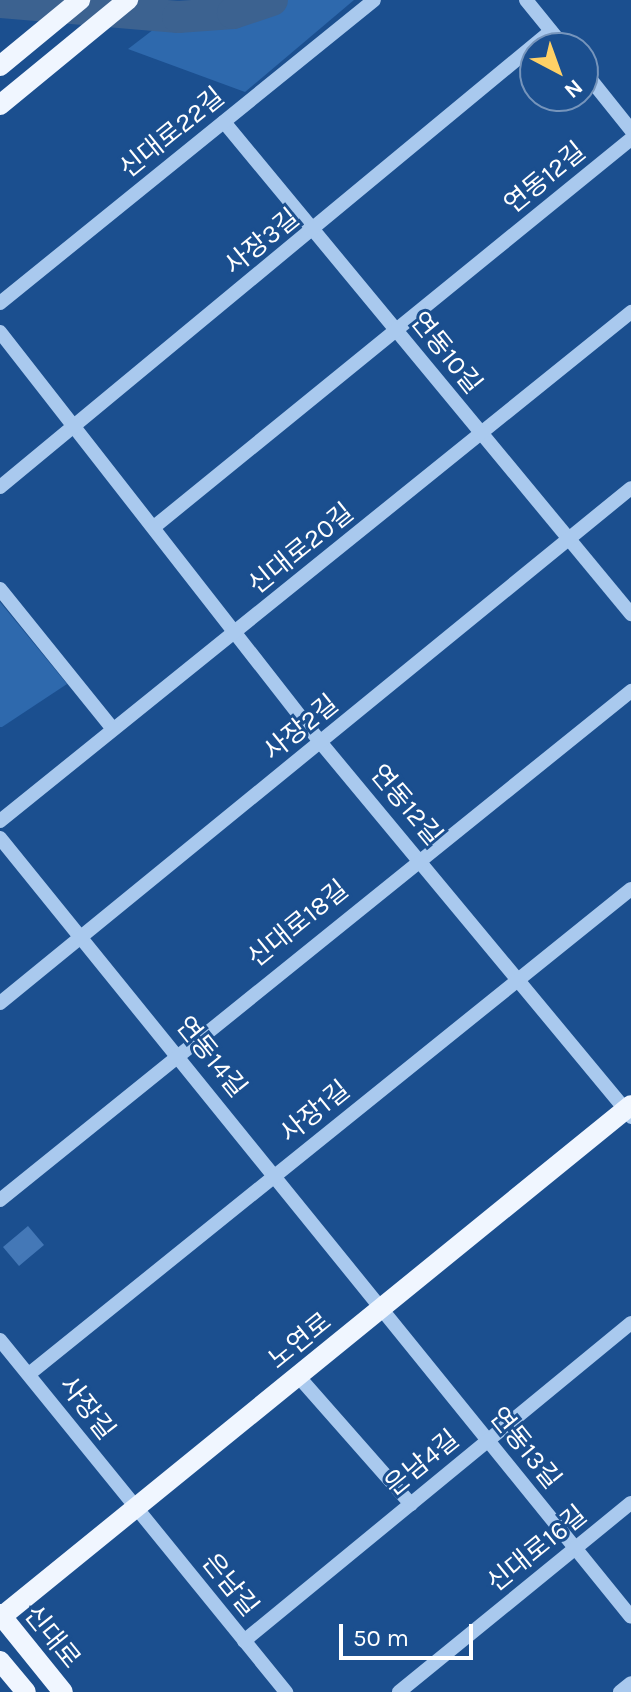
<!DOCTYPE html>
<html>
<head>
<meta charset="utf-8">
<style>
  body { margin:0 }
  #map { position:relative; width:631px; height:1692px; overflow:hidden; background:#1b4f8f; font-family:Karla,"Noto Sans KR",sans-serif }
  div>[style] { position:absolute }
  .green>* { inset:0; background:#2e69ad }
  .river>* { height:32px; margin:-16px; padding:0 16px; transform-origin:16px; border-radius:16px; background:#3c6290 }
  .building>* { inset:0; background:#4478b7 }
  .minor>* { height:14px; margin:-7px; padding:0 7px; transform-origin:7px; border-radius:7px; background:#a9c9ee }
  .major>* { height:20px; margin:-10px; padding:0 10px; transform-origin:10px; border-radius:10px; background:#f0f6ff }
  span { translate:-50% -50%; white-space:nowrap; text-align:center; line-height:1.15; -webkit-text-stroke:6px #1b4f8f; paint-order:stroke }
  .street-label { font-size:26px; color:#fff }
  .north { position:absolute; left:519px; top:32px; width:80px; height:80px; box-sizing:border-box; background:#1b4f8f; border:2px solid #7695bc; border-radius:50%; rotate:139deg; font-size:22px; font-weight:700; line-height:32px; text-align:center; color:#fff }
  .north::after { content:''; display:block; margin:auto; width:28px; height:36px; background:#ffd166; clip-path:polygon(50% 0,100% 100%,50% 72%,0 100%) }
  .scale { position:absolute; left:339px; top:1624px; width:134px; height:36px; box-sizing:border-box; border:4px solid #fff; border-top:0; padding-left:10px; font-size:24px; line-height:28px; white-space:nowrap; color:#fff; -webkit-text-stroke:6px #1b4f8f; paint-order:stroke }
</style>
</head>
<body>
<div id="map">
  <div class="green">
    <div style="clip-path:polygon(192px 0,354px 0,245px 92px,128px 49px)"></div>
    <div style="clip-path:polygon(0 602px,67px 684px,2px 727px,0 727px)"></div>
  </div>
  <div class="river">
    <div style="left:0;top:2px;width:179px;rotate:4.8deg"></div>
    <div style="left:178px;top:17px;width:55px;rotate:-4.2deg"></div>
    <div style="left:233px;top:13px;width:41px;rotate:-18.4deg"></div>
  </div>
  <div class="building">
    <div style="clip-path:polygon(28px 1226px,44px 1245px,19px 1266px,3px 1247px)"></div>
  </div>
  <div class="minor">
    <div style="left:526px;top:0;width:62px;rotate:50.9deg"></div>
    <div style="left:583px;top:70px;width:77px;rotate:51.3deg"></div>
    <div style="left:224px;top:122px;width:639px;rotate:50.4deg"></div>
    <div style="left:0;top:303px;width:481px;rotate:-39deg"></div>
    <div style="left:0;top:332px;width:521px;rotate:52.01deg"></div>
    <div style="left:321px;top:743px;width:486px;rotate:50.3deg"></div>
    <div style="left:0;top:487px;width:715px;rotate:-39.61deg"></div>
    <div style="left:154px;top:527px;width:615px;rotate:-39.13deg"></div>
    <div style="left:0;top:589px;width:179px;rotate:51.1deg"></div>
    <div style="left:0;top:821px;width:811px;rotate:-38.89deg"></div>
    <div style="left:0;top:838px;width:1002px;rotate:50.99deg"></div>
    <div style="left:0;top:1003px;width:814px;rotate:-39.22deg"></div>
    <div style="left:0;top:1200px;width:811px;rotate:-38.89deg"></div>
    <div style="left:0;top:1340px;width:454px;rotate:50.9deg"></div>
    <div style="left:29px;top:1374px;width:773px;rotate:-38.86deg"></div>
    <div style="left:298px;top:1376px;width:171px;rotate:48.6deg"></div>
    <div style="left:244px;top:1641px;width:501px;rotate:-39.41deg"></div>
    <div style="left:399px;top:1692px;width:299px;rotate:-39.2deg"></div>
    <div style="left:620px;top:1692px;width:14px;rotate:-39deg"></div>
  </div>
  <div class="major">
    <div style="left:0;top:66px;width:104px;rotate:-39.5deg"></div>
    <div style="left:0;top:105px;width:166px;rotate:-39.4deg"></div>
    <div style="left:0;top:1614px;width:100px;rotate:51.1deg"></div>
    <div style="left:0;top:1618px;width:813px;rotate:-39.11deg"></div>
    <div style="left:0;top:1661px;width:40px;rotate:50deg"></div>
  </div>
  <div class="street-label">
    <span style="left:172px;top:133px;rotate:-39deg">신대로22길</span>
    <span style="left:545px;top:178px;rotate:-39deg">연동12길</span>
    <span style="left:262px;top:242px;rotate:-39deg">사장3길</span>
    <span style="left:446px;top:353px;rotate:51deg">연동10길</span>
    <span style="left:301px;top:549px;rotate:-39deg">신대로20길</span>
    <span style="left:301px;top:728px;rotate:-39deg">사장2길</span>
    <span style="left:406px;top:805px;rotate:50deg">연동12길</span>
    <span style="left:298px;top:924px;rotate:-39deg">신대로18길</span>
    <span style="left:211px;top:1057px;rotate:51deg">연동14길</span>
    <span style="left:315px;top:1112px;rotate:-39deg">사장1길</span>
    <span style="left:300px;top:1341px;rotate:-39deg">노연로</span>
    <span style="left:87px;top:1408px;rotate:52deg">사장길</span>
    <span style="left:525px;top:1448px;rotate:51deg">연동13길</span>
    <span style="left:422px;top:1463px;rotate:-39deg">은남4길</span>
    <span style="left:537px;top:1549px;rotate:-39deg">신대로16길</span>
    <span style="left:230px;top:1585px;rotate:51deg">은남길</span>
    <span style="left:52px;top:1637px;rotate:51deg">신대로</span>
  </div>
  <div class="north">N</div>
  <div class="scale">50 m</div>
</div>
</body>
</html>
